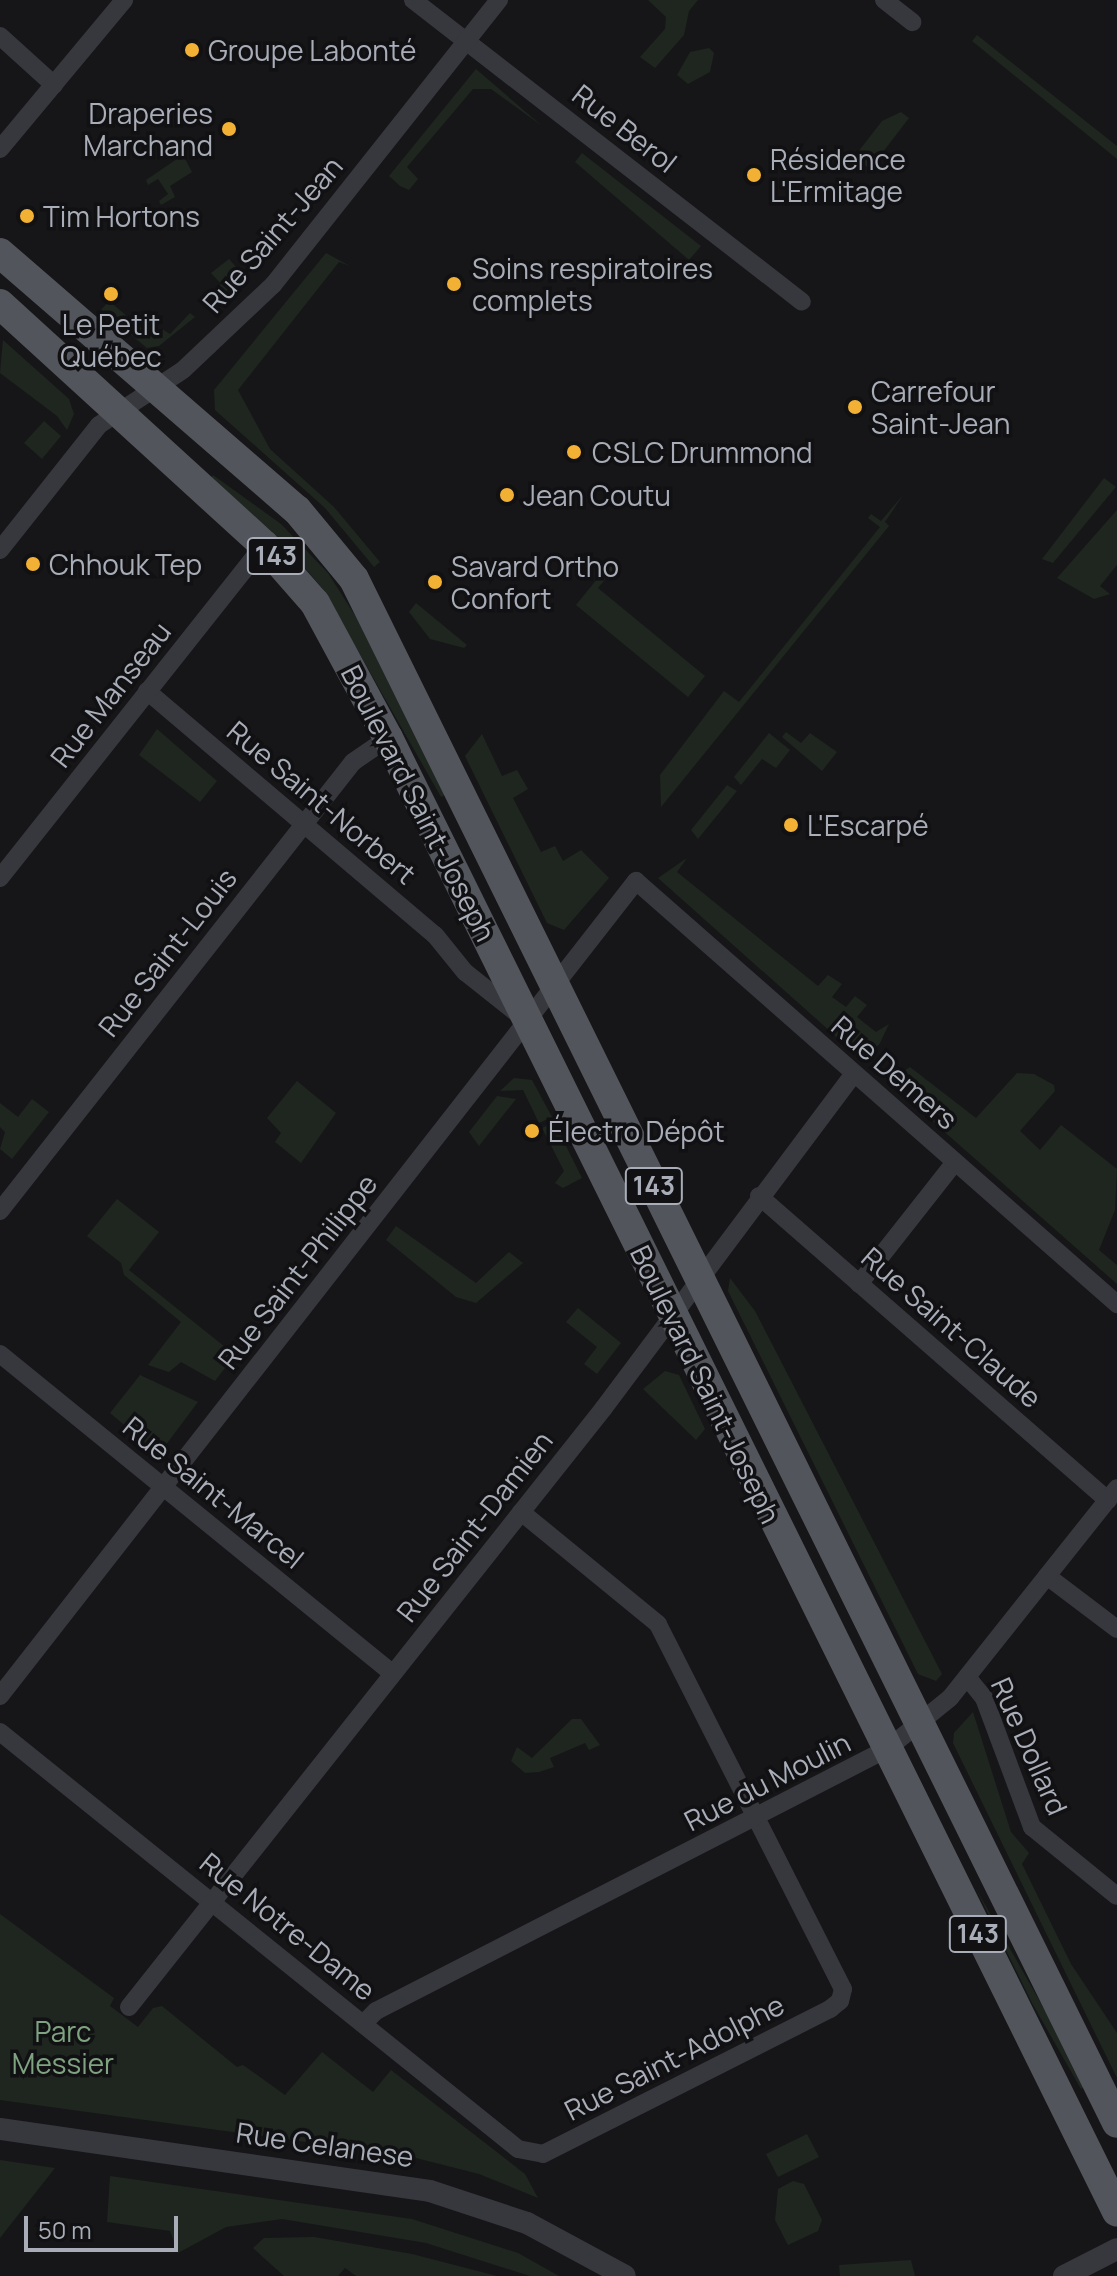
<!DOCTYPE html>
<html>
<head>
<meta charset="utf-8">
<style>
  body { margin:0 }
  #map { position:relative; width:1117px; height:2276px; overflow:hidden; background:#161618; font-family:Manrope,sans-serif }
  div>[style] { position:absolute }
  .green>* { inset:0; background:#1e261f }
  .minor>* { height:18px; margin:-9px; padding:0 9px; transform-origin:9px; border-radius:9px; background:#37383d }
  .tertiary>* { height:22px; margin:-11px; padding:0 11px; transform-origin:11px; border-radius:11px; background:#37383d }
  .primary>* { height:30px; margin:-15px; padding:0 15px; transform-origin:15px; border-radius:15px; background:#53555c }
  .dots>* { width:22px; height:22px; translate:-50% -50%; box-sizing:border-box; border:4px solid #111113; border-radius:50% }
  span { translate:-50% -50%; white-space:nowrap; text-align:center; line-height:1.15; -webkit-text-stroke:7px #111113; paint-order:stroke }
  .shield-label span { padding:2px 6px; background:#111113; border:2px solid; border-radius:6px; -webkit-text-stroke-width:0 }
  .shield-label { font-size:26px; color:#a8adb8; font-weight:700 }
  .poi-label { font-size:28px; color:#a8adb8 }
  .left { translate:0 -50%; text-align:left }
  .right { translate:-100% -50%; text-align:right }
  .street-label { font-size:28px; color:#a8adb8 }
  .park-label { font-size:28px; color:#7fa381 }
  .scale { position:absolute; left:24px; top:2216px; width:154px; height:36px; box-sizing:border-box; border:4px solid #a8adb8; border-top:0; padding-left:10px; font-size:24px; line-height:28px; white-space:nowrap; color:#a8adb8; -webkit-text-stroke:6px #111113; paint-order:stroke }
</style>
</head>
<body>
<div id="map">
  <div class="green">
    <div style="clip-path:polygon(648px 0,698px 0,689px 11px,684px 35px,655px 68px,640px 57px,665px 29px,666px 17px)"></div>
    <div style="clip-path:polygon(977px 35px,1117px 146px,1117px 159px,972px 41px)"></div>
    <div style="clip-path:polygon(709px 48px,714px 53px,710px 72px,688px 84px,677px 75px,690px 52px)"></div>
    <div style="clip-path:polygon(476px 69px,542px 126px,491px 89px,473px 89px,407px 167px,418px 179px,409px 190px,400px 186px,389px 176px)"></div>
    <div style="clip-path:polygon(901px 112px,909px 118px,870px 169px,858px 160px,858px 152px,882px 121px)"></div>
    <div style="clip-path:polygon(582px 153px,701px 246px,689px 260px,575px 162px)"></div>
    <div style="clip-path:polygon(183px 155px,192px 172px,170px 186px,175px 197px,161px 205px,159px 201px,168px 194px,158px 179px,148px 185px,146px 180px)"></div>
    <div style="clip-path:polygon(326px 253px,350px 266px,339px 262px,238px 390px,270px 449px,334px 507px,380px 562px,374px 567px,325px 508px,215px 410px,214px 390px)"></div>
    <div style="clip-path:polygon(229px 259px,244px 276px,215px 301px,212px 292px,221px 284px,211px 273px)"></div>
    <div style="clip-path:polygon(109px 301px,154px 339px,162px 329px,170px 334px,190px 313px,195px 317px,159px 346px,147px 348px,101px 310px)"></div>
    <div style="clip-path:polygon(3px 340px,69px 399px,74px 414px,67px 430px,57px 416px,0 373px)"></div>
    <div style="clip-path:polygon(44px 421px,61px 436px,42px 459px,24px 443px)"></div>
    <div style="clip-path:polygon(213px 475px,281px 524px,328px 573px,356px 617px,445px 795px,441px 797px,322px 588px,289px 549px,210px 479px)"></div>
    <div style="clip-path:polygon(1104px 478px,1116px 487px,1053px 563px,1042px 559px)"></div>
    <div style="clip-path:polygon(903px 495px,885px 522px,889px 526px,661px 807px,660px 775px,724px 691px,739px 702px,880px 527px,868px 518px,871px 514px,881px 521px)"></div>
    <div style="clip-path:polygon(1117px 510px,1117px 565px,1100px 586px,1110px 594px,1094px 599px,1057px 578px)"></div>
    <div style="clip-path:polygon(614px 558px,618px 564px,598px 588px,705px 676px,688px 697px,576px 605px)"></div>
    <div style="clip-path:polygon(416px 603px,467px 645px,464px 648px,430px 639px,409px 612px)"></div>
    <div style="clip-path:polygon(157px 729px,217px 781px,200px 802px,139px 755px)"></div>
    <div style="clip-path:polygon(786px 732px,801px 743px,810px 733px,837px 752px,822px 771px,782px 737px)"></div>
    <div style="clip-path:polygon(769px 733px,790px 750px,776px 768px,762px 759px,741px 785px,734px 777px)"></div>
    <div style="clip-path:polygon(482px 734px,502px 776px,517px 770px,528px 789px,513px 798px,541px 852px,555px 846px,563px 861px,581px 850px,609px 878px,564px 930px,547px 923px,465px 756px)"></div>
    <div style="clip-path:polygon(727px 785px,737px 791px,698px 839px,691px 830px)"></div>
    <div style="clip-path:polygon(687px 858px,677px 872px,818px 986px,828px 975px,842px 984px,832px 997px,846px 1007px,855px 996px,867px 1005px,857px 1017px,876px 1032px,889px 1024px,879px 1045px,859px 1057px,658px 878px)"></div>
    <div style="clip-path:polygon(910px 1067px,976px 1118px,1017px 1073px,1034px 1074px,1054px 1085px,1055px 1091px,1020px 1131px,1040px 1150px,1061px 1125px,1117px 1169px,1115px 1210px,1099px 1250px,1117px 1265px,1117px 1284px,896px 1089px,895px 1077px)"></div>
    <div style="clip-path:polygon(514px 1078px,532px 1080px,552px 1117px,539px 1123px,523px 1090px,500px 1091px)"></div>
    <div style="clip-path:polygon(297px 1081px,336px 1113px,301px 1163px,275px 1142px,281px 1133px,267px 1118px)"></div>
    <div style="clip-path:polygon(497px 1096px,516px 1099px,479px 1146px,469px 1132px)"></div>
    <div style="clip-path:polygon(32px 1099px,49px 1112px,12px 1159px,0 1149px,5px 1132px,0 1127px,0 1103px,18px 1117px)"></div>
    <div style="clip-path:polygon(554px 1122px,582px 1178px,563px 1188px,555px 1183px,564px 1171px,542px 1128px)"></div>
    <div style="clip-path:polygon(117px 1199px,159px 1232px,129px 1270px,235px 1355px,215px 1381px,181px 1362px,169px 1372px,148px 1365px,181px 1322px,124px 1275px,121px 1263px,87px 1236px)"></div>
    <div style="clip-path:polygon(396px 1226px,476px 1283px,509px 1252px,523px 1263px,476px 1303px,456px 1297px,386px 1240px)"></div>
    <div style="clip-path:polygon(730px 1278px,755px 1311px,942px 1674px,936px 1681px,918px 1674px,728px 1291px)"></div>
    <div style="clip-path:polygon(578px 1308px,621px 1343px,597px 1374px,584px 1364px,597px 1347px,566px 1322px)"></div>
    <div style="clip-path:polygon(665px 1371px,679px 1375px,705px 1429px,696px 1440px,643px 1389px)"></div>
    <div style="clip-path:polygon(140px 1375px,198px 1402px,162px 1450px,154px 1450px,110px 1413px)"></div>
    <div style="clip-path:polygon(973px 1712px,1011px 1832px,1029px 1853px,1022px 1864px,1071px 1964px,1117px 2033px,1117px 2078px,953px 1743px,954px 1733px)"></div>
    <div style="clip-path:polygon(572px 1719px,581px 1719px,600px 1745px,589px 1750px,585px 1743px,550px 1758px,554px 1767px,539px 1772px,525px 1773px,511px 1761px,517px 1747px,532px 1758px)"></div>
    <div style="clip-path:polygon(975px 1887px,1055px 2028px,1084px 2087px,1081px 2089px,1032px 2003px)"></div>
    <div style="clip-path:polygon(0 1914px,114px 1998px,110px 2006px,138px 2027px,153px 2008px,162px 2006px,237px 2067px,243px 2065px,285px 2095px,322px 2052px,373px 2092px,391px 2070px,525px 2174px,538px 2198px,479px 2174px,408px 2156px,0 2100px)"></div>
    <div style="clip-path:polygon(807px 2134px,819px 2157px,778px 2177px,766px 2154px)"></div>
    <div style="clip-path:polygon(0 2160px,55px 2168px,0 2238px)"></div>
    <div style="clip-path:polygon(110px 2176px,412px 2219px,518px 2253px,559px 2276px,530px 2276px,426px 2243px,282px 2219px,226px 2227px,178px 2253px,170px 2231px,107px 2222px)"></div>
    <div style="clip-path:polygon(793px 2181px,804px 2184px,822px 2220px,818px 2231px,788px 2245px,775px 2220px,778px 2189px)"></div>
    <div style="clip-path:polygon(314px 2237px,412px 2254px,497px 2276px,356px 2276px,345px 2268px,338px 2276px,284px 2276px,253px 2248px,264px 2238px)"></div>
    <div style="clip-path:polygon(911px 2260px,915px 2276px,840px 2276px,839px 2265px)"></div>
  </div>
  <div class="minor">
    <div style="left:413px;top:0;width:492px;rotate:37.8deg"></div>
    <div style="left:884px;top:0;width:36px;rotate:38deg"></div>
    <div style="left:0;top:36px;width:73px;rotate:42.2deg"></div>
    <div style="left:0;top:149px;width:194px;rotate:-50.2deg"></div>
    <div style="left:0;top:550px;width:159px;rotate:-51.6deg"></div>
    <div style="left:99px;top:425px;width:100px;rotate:-33.2deg"></div>
    <div style="left:183px;top:370px;width:124px;rotate:-43.4deg"></div>
    <div style="left:273px;top:285px;width:364px;rotate:-51.6deg"></div>
    <div style="left:147px;top:691px;width:377px;rotate:40.3deg"></div>
    <div style="left:435px;top:935px;width:48px;rotate:51deg"></div>
    <div style="left:465px;top:972px;width:68px;rotate:38.4deg"></div>
    <div style="left:0;top:878px;width:425px;rotate:-51.6deg"></div>
    <div style="left:759px;top:1196px;width:463px;rotate:41.1deg"></div>
    <div style="left:0;top:1211px;width:571px;rotate:-51.83deg"></div>
    <div style="left:353px;top:762px;width:42px;rotate:-34.4deg"></div>
    <div style="left:859px;top:1284px;width:155px;rotate:-51.8deg"></div>
    <div style="left:0;top:1354px;width:505px;rotate:39.14deg"></div>
    <div style="left:1047px;top:1576px;width:88px;rotate:37.1deg"></div>
    <div style="left:967px;top:1677px;width:27px;rotate:51deg"></div>
    <div style="left:984px;top:1698px;width:138px;rotate:69.6deg"></div>
    <div style="left:1032px;top:1827px;width:109px;rotate:39.1deg"></div>
    <div style="left:0;top:1696px;width:1034px;rotate:-52.03deg"></div>
    <div style="left:636px;top:881px;width:641px;rotate:41.33deg"></div>
    <div style="left:0;top:1732px;width:665px;rotate:38.83deg"></div>
    <div style="left:518px;top:2149px;width:25px;rotate:11deg"></div>
    <div style="left:543px;top:2154px;width:322px;rotate:-26.8deg"></div>
    <div style="left:830px;top:2009px;width:13px;rotate:-39deg"></div>
    <div style="left:840px;top:2001px;width:12px;rotate:-76deg"></div>
    <div style="left:843px;top:1989px;width:409px;rotate:-116.9deg"></div>
    <div style="left:658px;top:1624px;width:177px;rotate:-140.7deg"></div>
    <div style="left:129px;top:2007px;width:763px;rotate:-51.6deg"></div>
    <div style="left:603px;top:1409px;width:419px;rotate:-53.2deg"></div>
    <div style="left:364px;top:2023px;width:17px;rotate:-45deg"></div>
    <div style="left:376px;top:2011px;width:574px;rotate:-27.15deg"></div>
    <div style="left:887px;top:1749px;width:81px;rotate:-39deg"></div>
    <div style="left:950px;top:1698px;width:268px;rotate:-51.5deg"></div>
  </div>
  <div class="tertiary">
    <div style="left:0;top:2129px;width:434px;rotate:8.2deg"></div>
    <div style="left:430px;top:2191px;width:102px;rotate:18.3deg"></div>
    <div style="left:527px;top:2223px;width:111px;rotate:28.4deg"></div>
    <div style="left:1064px;top:2276px;width:59px;rotate:-27deg"></div>
  </div>
  <div class="primary">
    <div style="left:0;top:253px;width:393px;rotate:40.9deg"></div>
    <div style="left:297px;top:510px;width:89px;rotate:50.4deg"></div>
    <div style="left:354px;top:579px;width:1722px;rotate:63.7deg"></div>
    <div style="left:0;top:304px;width:357px;rotate:42.4deg"></div>
    <div style="left:264px;top:545px;width:77px;rotate:48.7deg"></div>
    <div style="left:315px;top:603px;width:153px;rotate:61.6deg"></div>
    <div style="left:388px;top:738px;width:1644px;rotate:63.68deg"></div>
  </div>
  <div class="dots">
    <div style="left:192px;top:50px;background:#f2b134"></div>
    <div style="left:229px;top:129px;background:#f2b134"></div>
    <div style="left:754px;top:175px;background:#f2b134"></div>
    <div style="left:27px;top:216px;background:#f2b134"></div>
    <div style="left:454px;top:284px;background:#f2b134"></div>
    <div style="left:111px;top:294px;background:#f2b134"></div>
    <div style="left:855px;top:407px;background:#f2b134"></div>
    <div style="left:574px;top:452px;background:#f2b134"></div>
    <div style="left:507px;top:495px;background:#f2b134"></div>
    <div style="left:33px;top:564px;background:#f2b134"></div>
    <div style="left:435px;top:582px;background:#f2b134"></div>
    <div style="left:791px;top:825px;background:#f2b134"></div>
    <div style="left:532px;top:1131px;background:#f2b134"></div>
  </div>
  <div class="shield-label">
    <span style="left:276px;top:556px">143</span>
    <span style="left:654px;top:1186px">143</span>
    <span style="left:978px;top:1934px">143</span>
  </div>
  <div class="poi-label">
    <span class="left" style="left:208px;top:50px">Groupe Labonté</span>
    <span class="right" style="left:213px;top:129px">Draperies<br>Marchand</span>
    <span class="left" style="left:770px;top:175px">Résidence<br>L'Ermitage</span>
    <span class="left" style="left:43px;top:216px">Tim Hortons</span>
    <span class="left" style="left:472px;top:284px">Soins respiratoires<br>complets</span>
    <span style="left:111px;top:340px">Le Petit<br>Québec</span>
    <span class="left" style="left:871px;top:407px">Carrefour<br>Saint-Jean</span>
    <span class="left" style="left:592px;top:452px">CSLC Drummond</span>
    <span class="left" style="left:523px;top:495px">Jean Coutu</span>
    <span class="left" style="left:49px;top:564px">Chhouk Tep</span>
    <span class="left" style="left:451px;top:582px">Savard Ortho<br>Confort</span>
    <span class="left" style="left:807px;top:825px">L'Escarpé</span>
    <span class="left" style="left:548px;top:1131px">Électro Dépôt</span>
  </div>
  <div class="street-label">
    <span style="left:625px;top:128px;rotate:38deg">Rue Berol</span>
    <span style="left:272px;top:234px;rotate:-49deg">Rue Saint-Jean</span>
    <span style="left:110px;top:694px;rotate:-52deg">Rue Manseau</span>
    <span style="left:322px;top:802px;rotate:40deg">Rue Saint-Norbert</span>
    <span style="left:419px;top:803px;rotate:63deg">Boulevard Saint-Joseph</span>
    <span style="left:167px;top:952px;rotate:-52deg">Rue Saint-Louis</span>
    <span style="left:895px;top:1072px;rotate:41deg">Rue Demers</span>
    <span style="left:297px;top:1271px;rotate:-52deg">Rue Saint-Philippe</span>
    <span style="left:952px;top:1327px;rotate:41deg">Rue Saint-Claude</span>
    <span style="left:706px;top:1384px;rotate:64deg">Boulevard Saint-Joseph</span>
    <span style="left:214px;top:1492px;rotate:39deg">Rue Saint-Marcel</span>
    <span style="left:474px;top:1526px;rotate:-52deg">Rue Saint-Damien</span>
    <span style="left:1030px;top:1746px;rotate:66deg">Rue Dollard</span>
    <span style="left:767px;top:1781px;rotate:-27deg">Rue du Moulin</span>
    <span style="left:288px;top:1926px;rotate:39deg">Rue Notre-Dame</span>
    <span style="left:674px;top:2057px;rotate:-27deg">Rue Saint-Adolphe</span>
    <span style="left:325px;top:2144px;rotate:8deg">Rue Celanese</span>
  </div>
  <div class="park-label">
    <span style="left:63px;top:2047px">Parc<br>Messier</span>
  </div>
  <div class="scale">50 m</div>
</div>
</body>
</html>
